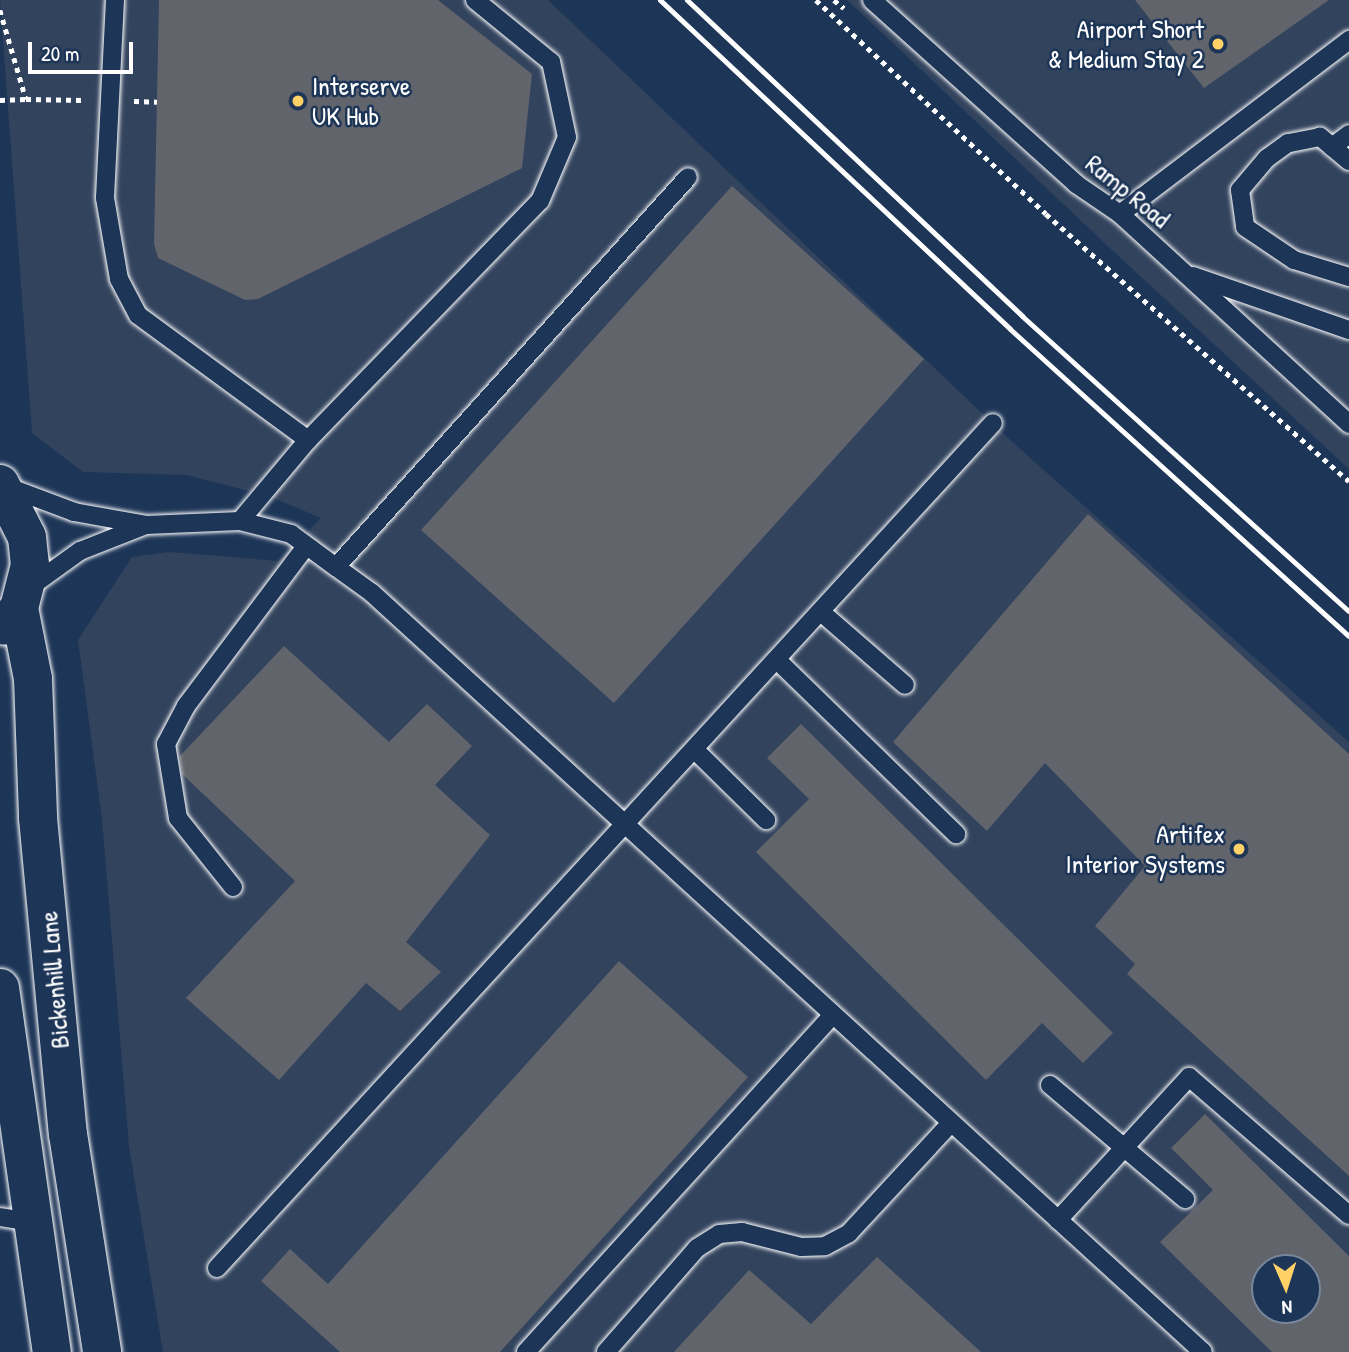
<!DOCTYPE html>
<html>
<head>
<meta charset="utf-8">
<style>
  body { margin:0 }
  #map { position:relative; width:1349px; height:1352px; overflow:hidden; background:#1d3557; font-family:"Patrick Hand",sans-serif }
  div>[style] { position:absolute }
  .built>* { inset:0; background:#32435d }
  .building>* { inset:0; background:#62646c }
  .path>* { height:4.5px; margin-top:-2.25px; transform-origin:0; background:repeating-linear-gradient(90deg,#fff 0 5px,transparent 0 10px) }
  .roads { filter:drop-shadow(0 0 2px #fff) drop-shadow(0 0 2px #fff) }
  .service>* { height:18px; margin:-9px; padding:0 9px; transform-origin:9px; border-radius:9px; background:#1d3557 }
  .secondary>* { height:38px; margin:-19px; padding:0 19px; transform-origin:19px; border-radius:19px; background:#1d3557 }
  .rail>* { height:5px; margin:-2.5px; padding:0 2.5px; transform-origin:2.5px; border-radius:2.5px; background:#fff }
  .dots>* { width:19px; height:19px; translate:-50% -50%; box-sizing:border-box; border:4px solid #1d3557; border-radius:50% }
  span { translate:-50% -50%; white-space:nowrap; text-align:center; line-height:1.15; -webkit-text-stroke:5px #1d3557; paint-order:stroke }
  .poi-label { font-size:26px; color:#fff }
  .right { translate:-100% -50%; text-align:right }
  .left { translate:0 -50%; text-align:left }
  .street-label { font-size:26px; color:#fff }
  .north { position:absolute; left:1251px; top:1254px; width:70px; height:70px; box-sizing:border-box; background:#1d3557; border:2px solid #77869a; border-radius:50%; rotate:177deg; font-size:19px; font-weight:700; line-height:28px; text-align:center; color:#fff }
  .north::after { content:''; display:block; margin:auto; width:24px; height:32px; background:#ffd166; clip-path:polygon(50% 0,100% 100%,50% 72%,0 100%) }
  .scale { position:absolute; left:28px; top:42px; width:105px; height:32px; box-sizing:border-box; border:4px solid #fff; border-top:0; padding-left:9px; font-size:21px; line-height:24px; white-space:nowrap; color:#fff; -webkit-text-stroke:5px #1d3557; paint-order:stroke }
</style>
</head>
<body>
<div id="map">
  <div class="built">
    <div style="clip-path:polygon(evenodd,0 0,548px 0,1008px 438px,1349px 742px,1349px 1352px,163px 1352px,129px 1147px,102px 819px,78px 640px,132px 557px,169px 552px,279px 561px,321px 518px,271px 497px,187px 475px,83px 472px,32px 433px,0 0,1265px 1268px,1307px 1268px,1307px 1310px,1265px 1310px,1265px 1268px)"></div>
    <div style="clip-path:polygon(847px 0,1349px 0,1349px 469px,1113px 251px)"></div>
  </div>
  <div class="building">
    <div style="clip-path:polygon(159px 0,438px 0,532px 74px,522px 168px,258px 299px,245px 300px,158px 258px,154px 244px)"></div>
    <div style="clip-path:polygon(1135px 0,1329px 0,1204px 88px)"></div>
    <div style="clip-path:polygon(732px 186px,924px 359px,614px 703px,421px 530px)"></div>
    <div style="clip-path:polygon(1088px 514px,1349px 754px,1349px 1176px,1127px 974px,1135px 964px,1095px 926px,1145px 866px,1045px 763px,987px 831px,893px 742px)"></div>
    <div style="clip-path:polygon(284px 646px,389px 742px,427px 704px,472px 746px,435px 785px,490px 835px,406px 942px,441px 972px,400px 1011px,366px 983px,279px 1080px,186px 998px,295px 881px,182px 774px,180px 756px)"></div>
    <div style="clip-path:polygon(801px 724px,1113px 1033px,1083px 1063px,1042px 1023px,986px 1080px,756px 852px,809px 799px,767px 758px)"></div>
    <div style="clip-path:polygon(619px 961px,748px 1077px,500px 1352px,340px 1352px,261px 1281px,290px 1249px,328px 1284px)"></div>
    <div style="clip-path:polygon(evenodd,1205px 1114px,1349px 1256px,1349px 1352px,1272px 1352px,1160px 1242px,1213px 1190px,1171px 1148px,1205px 1114px,1265px 1268px,1307px 1268px,1307px 1310px,1265px 1310px,1265px 1268px)"></div>
    <div style="clip-path:polygon(877px 1257px,981px 1352px,674px 1352px,749px 1270px,811px 1324px)"></div>
  </div>
  <div class="path">
    <div style="left:816px;top:0;width:314px;rotate:42.9deg"></div>
    <div style="left:1046px;top:214px;width:404px;rotate:41.4deg"></div>
    <div style="left:834px;top:0;width:13px;rotate:39deg"></div>
    <div style="left:0;top:10px;width:93px;rotate:73.7deg"></div>
    <div style="left:26px;top:99px;width:57px;rotate:1deg"></div>
    <div style="left:0;top:100px;width:26px;rotate:-2deg"></div>
    <div style="left:134px;top:101px;width:23px;rotate:2deg"></div>
  </div>
  <div class="roads">
    <div class="service">
      <div style="left:115px;top:0;width:198px;rotate:92.9deg"></div>
      <div style="left:105px;top:198px;width:82px;rotate:80.2deg"></div>
      <div style="left:119px;top:279px;width:41px;rotate:62.2deg"></div>
      <div style="left:138px;top:315px;width:211px;rotate:36.3deg"></div>
      <div style="left:872px;top:0;width:275px;rotate:42deg"></div>
      <div style="left:1076px;top:184px;width:53px;rotate:34.3deg"></div>
      <div style="left:1120px;top:214px;width:311px;rotate:42.5deg"></div>
      <div style="left:1332px;top:147px;width:21px;rotate:-37deg"></div>
      <div style="left:1349px;top:161px;width:38px;rotate:-140deg"></div>
      <div style="left:1320px;top:137px;width:33px;rotate:169deg"></div>
      <div style="left:1288px;top:143px;width:26px;rotate:144deg"></div>
      <div style="left:1267px;top:158px;width:42px;rotate:130.2deg"></div>
      <div style="left:1240px;top:190px;width:37px;rotate:82deg"></div>
      <div style="left:1245px;top:227px;width:59px;rotate:34deg"></div>
      <div style="left:1294px;top:260px;width:58px;rotate:17.2deg"></div>
      <div style="left:1120px;top:214px;width:288px;rotate:-37.2deg"></div>
      <div style="left:1193px;top:276px;width:165px;rotate:19.1deg"></div>
      <div style="left:5px;top:486px;width:74px;rotate:20.6deg"></div>
      <div style="left:74px;top:512px;width:73px;rotate:10.2deg"></div>
      <div style="left:146px;top:525px;width:94px;rotate:-2.4deg"></div>
      <div style="left:240px;top:521px;width:53px;rotate:14.3deg"></div>
      <div style="left:291px;top:534px;width:56px;rotate:36.3deg"></div>
      <div style="left:336px;top:567px;width:44px;rotate:35.8deg"></div>
      <div style="left:372px;top:593px;width:1125px;rotate:42.41deg"></div>
      <div style="left:240px;top:521px;width:106px;rotate:-50deg"></div>
      <div style="left:308px;top:440px;width:333px;rotate:-45.9deg"></div>
      <div style="left:540px;top:201px;width:69px;rotate:-67.1deg"></div>
      <div style="left:567px;top:137px;width:77px;rotate:-102deg"></div>
      <div style="left:551px;top:62px;width:98px;rotate:-140.8deg"></div>
      <div style="left:336px;top:567px;width:525px;rotate:-47.93deg"></div>
      <div style="left:30px;top:587px;width:62px;rotate:-35.8deg"></div>
      <div style="left:80px;top:551px;width:71px;rotate:-21.5deg"></div>
      <div style="left:821px;top:612px;width:111px;rotate:41deg"></div>
      <div style="left:777px;top:660px;width:250px;rotate:44.2deg"></div>
      <div style="left:695px;top:750px;width:100px;rotate:44.6deg"></div>
      <div style="left:233px;top:887px;width:88px;rotate:-128.6deg"></div>
      <div style="left:178px;top:818px;width:75px;rotate:-99.2deg"></div>
      <div style="left:166px;top:744px;width:43px;rotate:-62.2deg"></div>
      <div style="left:186px;top:706px;width:200px;rotate:-53.1deg"></div>
      <div style="left:1050px;top:1085px;width:177px;rotate:40.2deg"></div>
      <div style="left:0;top:1217px;width:33px;rotate:9deg"></div>
      <div style="left:1058px;top:1220px;width:194px;rotate:-47.5deg"></div>
      <div style="left:1189px;top:1077px;width:211px;rotate:40.8deg"></div>
      <div style="left:217px;top:1268px;width:1147px;rotate:-47.44deg"></div>
      <div style="left:526px;top:1352px;width:456px;rotate:-47.7deg"></div>
      <div style="left:606px;top:1352px;width:138px;rotate:-48.8deg"></div>
      <div style="left:697px;top:1248px;width:26px;rotate:-32deg"></div>
      <div style="left:719px;top:1234px;width:23px;rotate:-5deg"></div>
      <div style="left:742px;top:1232px;width:61px;rotate:14.3deg"></div>
      <div style="left:801px;top:1247px;width:24px;rotate:-2deg"></div>
      <div style="left:825px;top:1246px;width:27px;rotate:-28deg"></div>
      <div style="left:849px;top:1233px;width:150px;rotate:-47.2deg"></div>
    </div>
    <div class="secondary">
      <div style="left:0;top:484px;width:59px;rotate:63deg"></div>
      <div style="left:27px;top:537px;width:28px;rotate:84deg"></div>
      <div style="left:30px;top:565px;width:44px;rotate:104.3deg"></div>
      <div style="left:19px;top:608px;width:23px;rotate:130deg"></div>
      <div style="left:19px;top:608px;width:72px;rotate:78.8deg"></div>
      <div style="left:33px;top:679px;width:139px;rotate:87.9deg"></div>
      <div style="left:38px;top:818px;width:317px;rotate:84.6deg"></div>
      <div style="left:68px;top:1134px;width:221px;rotate:81.1deg"></div>
      <div style="left:0;top:988px;width:368px;rotate:81.9deg"></div>
    </div>
  </div>
  <div class="rail">
    <div style="left:660px;top:0;width:480px;rotate:43.2deg"></div>
    <div style="left:1010px;top:329px;width:457px;rotate:42.2deg"></div>
    <div style="left:687px;top:0;width:461px;rotate:43.3deg"></div>
    <div style="left:1022px;top:316px;width:440px;rotate:42.1deg"></div>
  </div>
  <div class="dots">
    <div style="left:1218px;top:44px;background:#ffd166"></div>
    <div style="left:298px;top:101px;background:#ffd166"></div>
    <div style="left:1239px;top:849px;background:#ffd166"></div>
  </div>
  <div class="poi-label">
    <span class="right" style="left:1204px;top:44px">Airport Short<br>&amp; Medium Stay 2</span>
    <span class="left" style="left:312px;top:101px">Interserve<br>UK Hub</span>
    <span class="right" style="left:1225px;top:849px">Artifex<br>Interior Systems</span>
  </div>
  <div class="street-label">
    <span style="left:1128px;top:191px;rotate:39deg">Ramp Road</span>
    <span style="left:54px;top:980px;rotate:-95deg">Bickenhill Lane</span>
  </div>
  <div class="north">N</div>
  <div class="scale">20 m</div>
</div>
</body>
</html>
